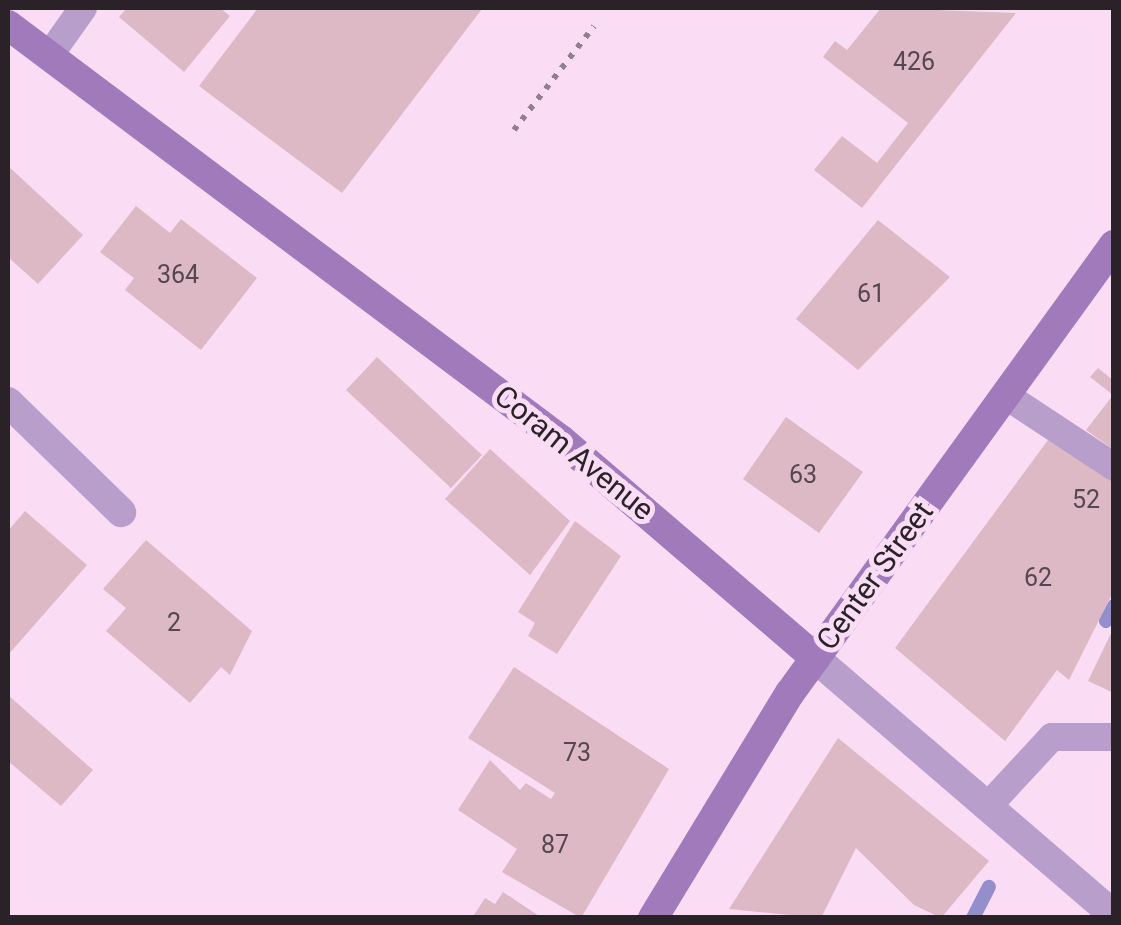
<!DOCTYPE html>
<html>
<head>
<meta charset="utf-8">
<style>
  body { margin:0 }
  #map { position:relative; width:1121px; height:925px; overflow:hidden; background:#faddf4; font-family:Roboto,sans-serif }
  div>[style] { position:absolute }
  .stream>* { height:14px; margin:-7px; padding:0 7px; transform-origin:7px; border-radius:7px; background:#948ecd }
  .building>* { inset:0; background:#dcb9c5 }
  .path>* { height:6px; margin-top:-3px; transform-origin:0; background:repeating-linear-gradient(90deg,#927e8e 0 5px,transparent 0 13px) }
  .service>* { height:28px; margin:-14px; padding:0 14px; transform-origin:14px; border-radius:14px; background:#b89ecb }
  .minor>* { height:30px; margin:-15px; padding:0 15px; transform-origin:15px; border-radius:15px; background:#b89ecb }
  .tertiary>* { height:30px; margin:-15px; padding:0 15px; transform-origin:15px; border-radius:15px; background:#b89ecb }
  .secondary>* { height:30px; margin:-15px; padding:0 15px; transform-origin:15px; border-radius:15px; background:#a07abb }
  span { translate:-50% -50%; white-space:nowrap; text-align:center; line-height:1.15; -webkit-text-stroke:10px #faddf4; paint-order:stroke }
  .number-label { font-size:25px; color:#574750 }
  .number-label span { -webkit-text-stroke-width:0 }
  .street-label { font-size:30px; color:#2b2129 }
  .frame { position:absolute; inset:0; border:10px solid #2b2129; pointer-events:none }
</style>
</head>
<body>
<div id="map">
  <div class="stream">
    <div style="left:1106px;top:621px;width:17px;rotate:-62deg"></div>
    <div style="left:973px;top:918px;width:35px;rotate:-63deg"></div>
  </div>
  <div class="building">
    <div style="clip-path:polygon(127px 8px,220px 8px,230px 16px,184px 72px,119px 17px)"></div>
    <div style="clip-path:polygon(258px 8px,480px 8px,482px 9px,342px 193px,199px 86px)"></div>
    <div style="clip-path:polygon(881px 8px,1016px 13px,862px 208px,814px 170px,842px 136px,877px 163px,908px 123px,823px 57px,835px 41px,847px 50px)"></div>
    <div style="clip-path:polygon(8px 166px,83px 235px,38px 284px,8px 257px)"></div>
    <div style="clip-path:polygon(136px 206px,170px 233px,181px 219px,257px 278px,201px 350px,125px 290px,134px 278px,100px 252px)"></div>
    <div style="clip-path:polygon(878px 220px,950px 277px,858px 370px,796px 319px)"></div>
    <div style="clip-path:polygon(377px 357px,482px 455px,451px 488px,346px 390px)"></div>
    <div style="clip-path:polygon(1098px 368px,1114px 381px,1114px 450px,1086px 430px,1113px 395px,1090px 377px)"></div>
    <div style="clip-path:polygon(786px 417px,863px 472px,819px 533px,743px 479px)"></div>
    <div style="clip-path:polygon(1048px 440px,1114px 478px,1114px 590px,1069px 680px,1057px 670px,1005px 741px,895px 648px)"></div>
    <div style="clip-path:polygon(490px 449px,570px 521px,530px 575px,445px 499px)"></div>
    <div style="clip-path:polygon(25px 511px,87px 565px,8px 655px,8px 531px)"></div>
    <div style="clip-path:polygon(575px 521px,621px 556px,557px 654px,528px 636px,535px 623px,518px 612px)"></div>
    <div style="clip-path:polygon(146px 540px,252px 631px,230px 675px,221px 667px,190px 703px,106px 631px,126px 608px,103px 589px)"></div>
    <div style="clip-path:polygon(1114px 627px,1114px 693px,1088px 681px)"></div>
    <div style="clip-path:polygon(514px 667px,669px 769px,581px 918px,502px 872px,517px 849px,458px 810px,490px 760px,520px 790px,526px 783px,551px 799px,555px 793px,468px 738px)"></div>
    <div style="clip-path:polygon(8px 695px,93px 770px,61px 806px,8px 761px)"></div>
    <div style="clip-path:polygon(838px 738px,989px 861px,941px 918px,914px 905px,856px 848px,821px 918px,729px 909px)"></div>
    <div style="clip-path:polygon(503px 892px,542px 918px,472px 918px,485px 898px,495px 904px)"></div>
  </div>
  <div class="path">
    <div style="left:514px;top:130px;width:131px;rotate:-52.4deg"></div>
  </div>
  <div class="service">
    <div style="left:49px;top:56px;width:59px;rotate:-54.7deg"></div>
    <div style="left:1005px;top:395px;width:131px;rotate:33.4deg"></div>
    <div style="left:988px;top:806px;width:94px;rotate:-47.2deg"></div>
    <div style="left:1052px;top:737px;width:62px"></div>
  </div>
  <div class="minor">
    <div style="left:8px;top:402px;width:158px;rotate:44.2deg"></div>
  </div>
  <div class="tertiary">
    <div style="left:815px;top:658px;width:394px;rotate:40.7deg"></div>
  </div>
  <div class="secondary">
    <div style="left:8px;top:25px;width:691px;rotate:36.89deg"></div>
    <div style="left:561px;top:440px;width:335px;rotate:40.6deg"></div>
    <div style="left:653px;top:918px;width:263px;rotate:-58.7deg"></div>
    <div style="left:790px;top:693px;width:553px;rotate:-54.13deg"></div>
  </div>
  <div class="number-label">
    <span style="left:914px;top:62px">426</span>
    <span style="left:178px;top:275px">364</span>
    <span style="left:871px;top:294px">61</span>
    <span style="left:803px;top:475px">63</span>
    <span style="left:1086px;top:500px">52</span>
    <span style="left:1038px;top:578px">62</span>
    <span style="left:174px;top:623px">2</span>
    <span style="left:577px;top:753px">73</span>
    <span style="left:555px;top:845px">87</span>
  </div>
  <div class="street-label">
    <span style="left:574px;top:453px;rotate:39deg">Coram Avenue</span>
    <span style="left:875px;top:576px;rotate:-54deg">Center Street</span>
  </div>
  <div class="frame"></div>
</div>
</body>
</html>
